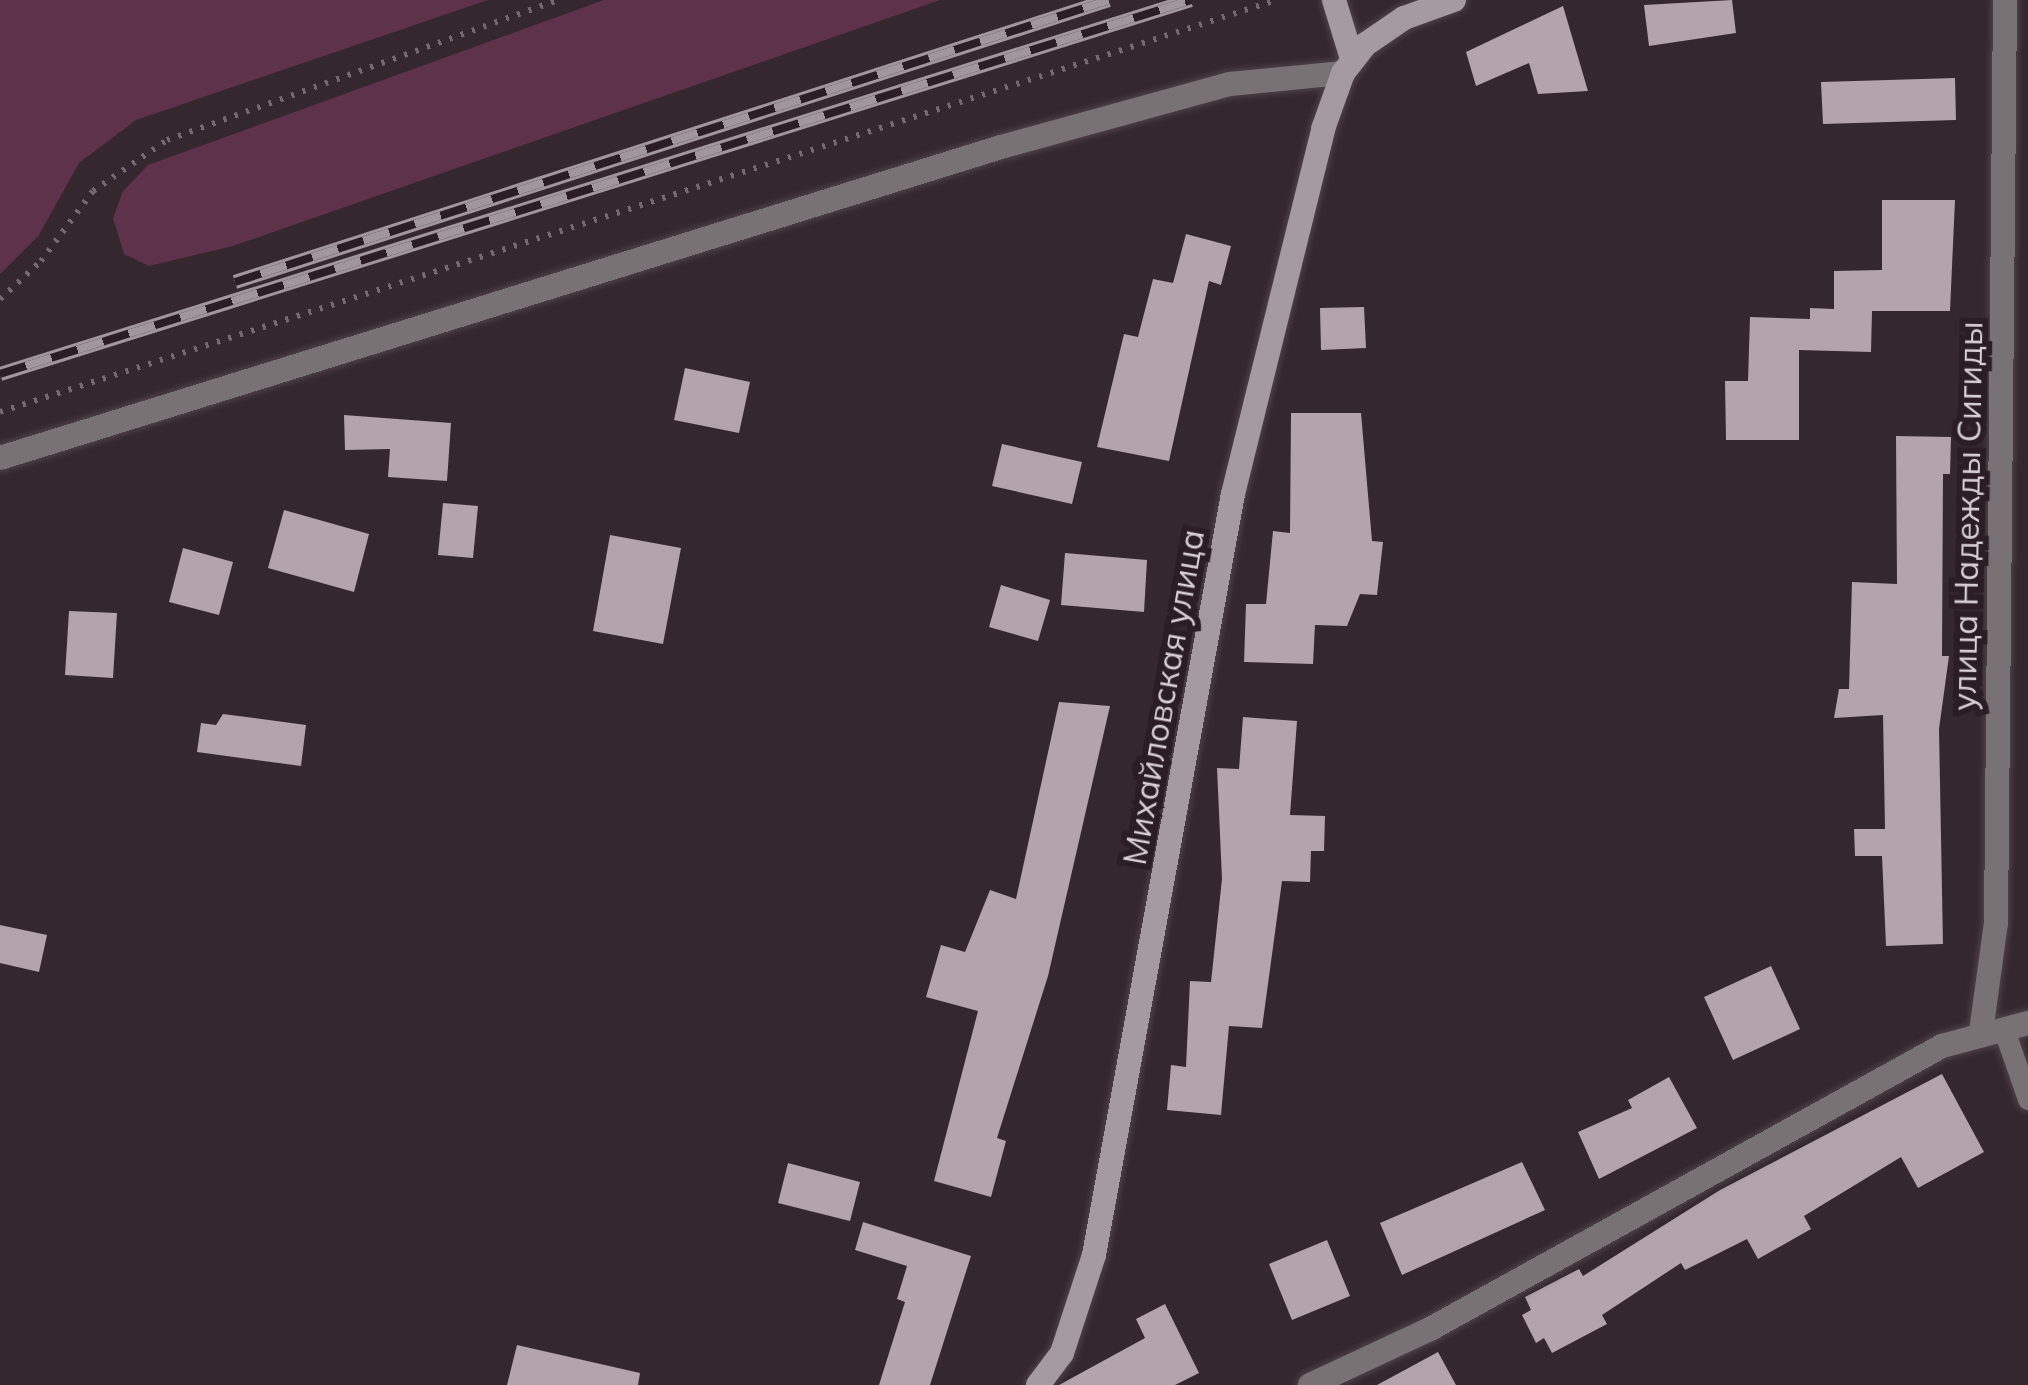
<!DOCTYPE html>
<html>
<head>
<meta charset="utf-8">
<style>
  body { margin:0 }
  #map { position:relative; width:2028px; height:1385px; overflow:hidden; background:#34272e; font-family:Mulish,sans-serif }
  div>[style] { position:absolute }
  .green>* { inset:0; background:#5f324c }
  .building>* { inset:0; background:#b3a3ab }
  .path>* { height:6px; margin-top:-3px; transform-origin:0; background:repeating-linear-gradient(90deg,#756a70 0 3px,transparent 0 12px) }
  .roads { filter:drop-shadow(0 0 3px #4e4248) drop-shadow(0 0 3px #4e4248) }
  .lane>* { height:21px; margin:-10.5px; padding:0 10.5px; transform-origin:10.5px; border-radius:10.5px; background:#797275 }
  .street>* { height:24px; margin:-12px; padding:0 12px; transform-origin:12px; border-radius:12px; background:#797275 }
  .secondary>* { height:24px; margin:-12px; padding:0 12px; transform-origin:12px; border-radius:12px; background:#a59a9f }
  .rail>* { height:14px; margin-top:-7px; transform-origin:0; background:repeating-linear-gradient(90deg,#2a1e24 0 27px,#a0969b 0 54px); box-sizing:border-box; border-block:3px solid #a0969b }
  span { translate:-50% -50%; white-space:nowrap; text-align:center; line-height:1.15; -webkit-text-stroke:12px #2a1e24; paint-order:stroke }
  .street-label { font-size:33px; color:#d7cfd3 }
</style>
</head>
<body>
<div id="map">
  <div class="green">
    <div style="clip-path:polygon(0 0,488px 0,136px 120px,79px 163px,39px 235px,0 274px)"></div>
    <div style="clip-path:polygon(604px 0,940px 0,233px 246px,149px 266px,124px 254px,113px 218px,123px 191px,148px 165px)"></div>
  </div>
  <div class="building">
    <div style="clip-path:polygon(1732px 0,1736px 33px,1649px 46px,1644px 5px)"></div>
    <div style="clip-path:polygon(1563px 6px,1588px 91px,1538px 94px,1529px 63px,1476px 86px,1466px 52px)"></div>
    <div style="clip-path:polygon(1955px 78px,1956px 120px,1823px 124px,1821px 82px)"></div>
    <div style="clip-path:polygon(1882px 200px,1955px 200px,1950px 311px,1872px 311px,1871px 352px,1799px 350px,1799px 440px,1726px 440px,1725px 381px,1748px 381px,1750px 317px,1810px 319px,1810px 308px,1834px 309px,1834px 271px,1882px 270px)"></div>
    <div style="clip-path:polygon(1186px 234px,1231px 246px,1221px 285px,1209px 281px,1169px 461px,1097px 447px,1124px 334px,1138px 337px,1153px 279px,1173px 283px)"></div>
    <div style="clip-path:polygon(1364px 307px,1366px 348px,1321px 350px,1320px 308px)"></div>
    <div style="clip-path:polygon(685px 368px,750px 382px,739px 433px,674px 420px)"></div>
    <div style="clip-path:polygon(1291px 413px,1361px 413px,1372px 541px,1383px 542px,1377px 595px,1360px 594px,1347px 626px,1315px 625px,1313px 664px,1244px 662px,1246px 604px,1266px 604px,1273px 531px,1290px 533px)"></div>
    <div style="clip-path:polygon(344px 415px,451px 423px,447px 481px,388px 477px,390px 449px,345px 450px)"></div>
    <div style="clip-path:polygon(1896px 436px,1951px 437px,1950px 474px,1943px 474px,1942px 656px,1949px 656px,1939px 729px,1943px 944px,1886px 946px,1882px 856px,1855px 856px,1854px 829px,1885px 829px,1883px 715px,1834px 718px,1839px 689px,1849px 689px,1852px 582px,1897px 584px)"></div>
    <div style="clip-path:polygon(1002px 444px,1082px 462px,1072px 504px,992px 486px)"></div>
    <div style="clip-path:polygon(443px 503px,478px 506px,473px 558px,438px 555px)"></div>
    <div style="clip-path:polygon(284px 510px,369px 534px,354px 592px,268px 568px)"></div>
    <div style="clip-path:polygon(610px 535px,681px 548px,663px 644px,593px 631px)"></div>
    <div style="clip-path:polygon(183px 548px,233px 562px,219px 615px,169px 602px)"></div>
    <div style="clip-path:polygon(1065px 553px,1147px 560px,1144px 612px,1061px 605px)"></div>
    <div style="clip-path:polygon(1001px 585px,1050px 600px,1038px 641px,989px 627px)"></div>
    <div style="clip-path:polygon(69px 611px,117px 613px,113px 678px,65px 675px)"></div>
    <div style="clip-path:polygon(1059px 702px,1110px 706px,1048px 976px,997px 1138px,1006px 1141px,991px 1197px,934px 1181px,978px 1011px,926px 997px,941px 945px,965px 952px,990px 890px,1016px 899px)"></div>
    <div style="clip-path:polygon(223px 714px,306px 725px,301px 766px,197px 752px,201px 723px,216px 725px)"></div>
    <div style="clip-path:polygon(1243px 717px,1297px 721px,1290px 815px,1325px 816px,1324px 851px,1311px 851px,1310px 882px,1282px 881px,1262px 1028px,1229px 1026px,1221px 1115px,1167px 1110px,1171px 1065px,1186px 1067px,1190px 981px,1211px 982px,1222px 879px,1217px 768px,1239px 769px)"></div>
    <div style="clip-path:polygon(0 925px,47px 935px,39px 972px,0 963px)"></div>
    <div style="clip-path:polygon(1771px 966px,1800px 1029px,1733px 1060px,1704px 997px)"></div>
    <div style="clip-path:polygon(1942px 1074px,1984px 1152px,1918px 1188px,1901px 1157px,1804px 1216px,1811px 1229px,1758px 1259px,1747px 1239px,1685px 1270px,1681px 1263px,1602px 1315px,1607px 1324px,1552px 1353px,1544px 1338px,1536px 1343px,1522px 1315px,1531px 1310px,1525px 1297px,1579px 1269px,1583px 1276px,1720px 1190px)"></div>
    <div style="clip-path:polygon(1669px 1077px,1697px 1128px,1599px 1179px,1578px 1132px,1632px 1108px,1628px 1100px)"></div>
    <div style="clip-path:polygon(1522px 1162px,1545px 1210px,1402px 1275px,1380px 1223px)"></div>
    <div style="clip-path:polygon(788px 1163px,860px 1182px,850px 1221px,778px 1203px)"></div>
    <div style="clip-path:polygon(863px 1222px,971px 1256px,930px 1385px,879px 1385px,905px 1302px,897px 1299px,907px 1266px,855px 1250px)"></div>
    <div style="clip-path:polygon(1327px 1240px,1350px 1296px,1292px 1320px,1269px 1264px)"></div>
    <div style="clip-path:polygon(1165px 1304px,1199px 1373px,1175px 1385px,1059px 1385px,1145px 1338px,1136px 1319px)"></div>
    <div style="clip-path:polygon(517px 1345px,640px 1373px,638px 1385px,507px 1385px)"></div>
    <div style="clip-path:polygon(1438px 1352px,1456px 1385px,1377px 1385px)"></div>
  </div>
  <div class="path">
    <div style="left:0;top:299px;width:56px;rotate:-42.8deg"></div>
    <div style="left:41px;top:261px;width:87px;rotate:-53.4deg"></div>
    <div style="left:93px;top:191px;width:90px;rotate:-34.6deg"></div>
    <div style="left:167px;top:140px;width:415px;rotate:-19.7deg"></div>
    <div style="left:0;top:412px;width:1341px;rotate:-17.89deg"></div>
  </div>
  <div class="roads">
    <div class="lane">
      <div style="left:2004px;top:1030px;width:73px;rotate:70.8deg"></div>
    </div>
    <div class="street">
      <div style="left:0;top:458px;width:1048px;rotate:-17.26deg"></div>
      <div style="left:1001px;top:147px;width:238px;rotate:-15.4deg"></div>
      <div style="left:1230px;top:84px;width:114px;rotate:-5.6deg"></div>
      <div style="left:1981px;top:1032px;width:110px;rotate:-82.2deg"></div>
      <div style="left:1996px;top:923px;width:923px;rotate:-89.44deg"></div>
      <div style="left:1310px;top:1385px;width:135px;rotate:-25deg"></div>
      <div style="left:1432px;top:1328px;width:583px;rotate:-28.94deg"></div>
      <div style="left:1942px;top:1046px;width:89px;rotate:-15deg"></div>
    </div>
    <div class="secondary">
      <div style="left:1334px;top:0;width:62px;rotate:73deg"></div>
      <div style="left:1038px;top:1385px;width:40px;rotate:-53deg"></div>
      <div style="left:1062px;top:1353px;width:103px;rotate:-71.9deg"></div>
      <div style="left:1094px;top:1255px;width:774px;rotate:-79.65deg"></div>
      <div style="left:1233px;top:494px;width:376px;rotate:-76.1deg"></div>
      <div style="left:1323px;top:129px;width:59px;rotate:-70.3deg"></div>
      <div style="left:1343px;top:73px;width:37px;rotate:-52deg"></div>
      <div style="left:1366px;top:44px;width:46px;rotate:-34.4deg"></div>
      <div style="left:1404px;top:18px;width:53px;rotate:-19.8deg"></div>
    </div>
  </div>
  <div class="rail">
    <div style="left:235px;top:282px;width:918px;rotate:-17.88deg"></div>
    <div style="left:0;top:374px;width:1248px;rotate:-17.43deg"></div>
  </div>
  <div class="street-label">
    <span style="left:1967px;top:516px;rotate:-89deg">улица Надежды Сигиды</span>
    <span style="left:1163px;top:697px;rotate:-80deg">Михайловская улица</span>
  </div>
</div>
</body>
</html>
